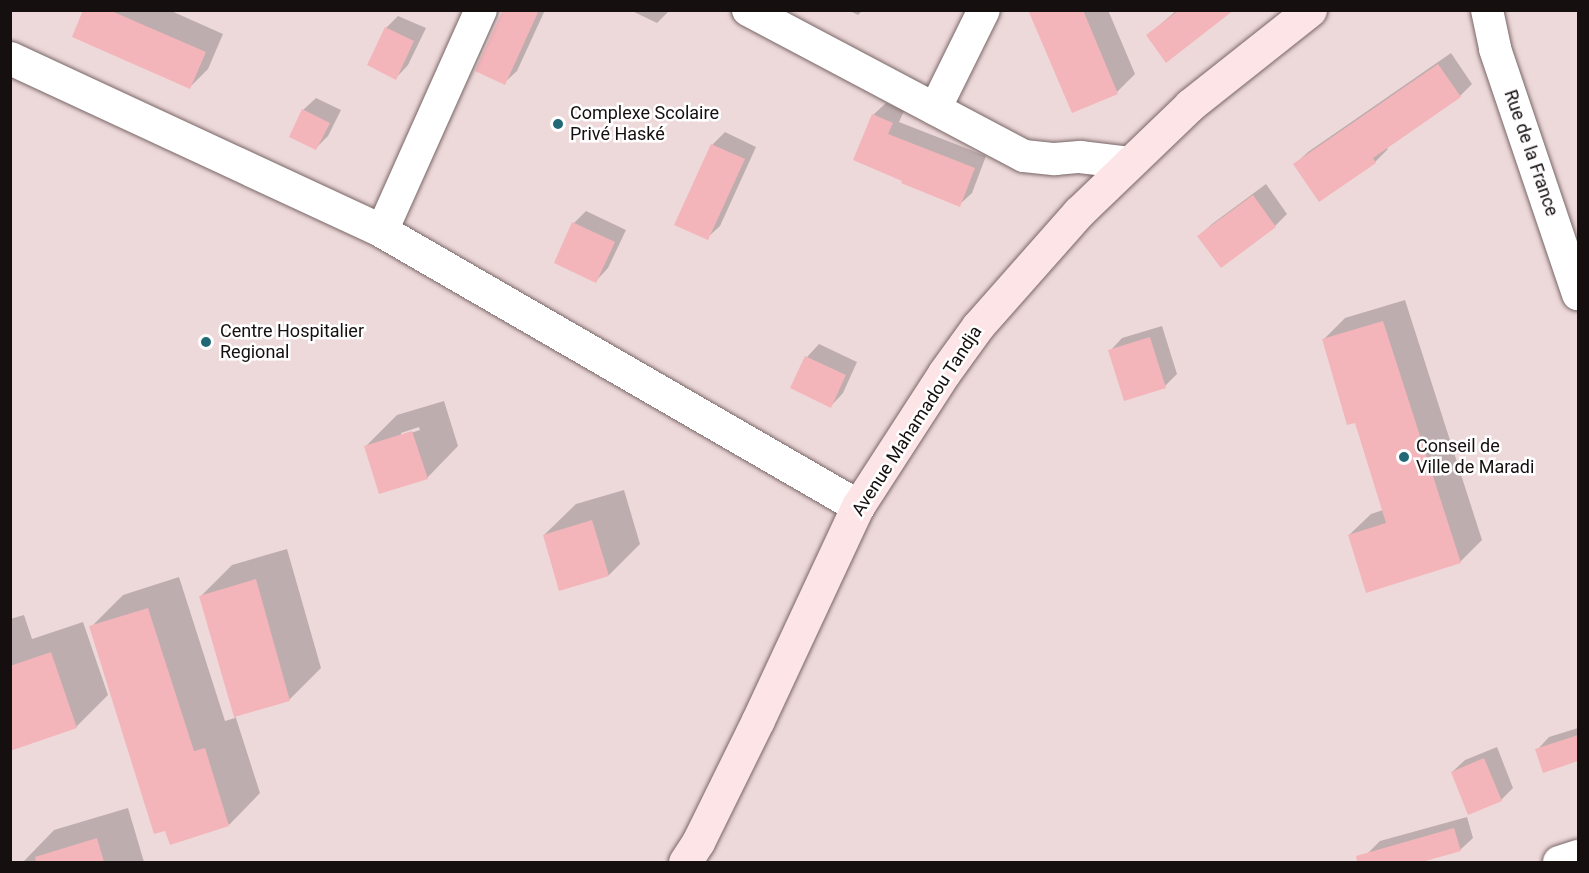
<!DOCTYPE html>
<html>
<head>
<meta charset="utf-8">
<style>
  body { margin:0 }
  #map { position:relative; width:1589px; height:873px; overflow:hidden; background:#eed9da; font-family:Roboto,sans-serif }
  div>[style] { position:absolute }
  .shadow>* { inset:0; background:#0003 }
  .building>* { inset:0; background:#f3b5ba }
  .roads { filter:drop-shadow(0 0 2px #786667) drop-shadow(0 0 2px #786667) }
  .minor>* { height:32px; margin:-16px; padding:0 16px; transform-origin:16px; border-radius:16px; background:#fff }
  .tertiary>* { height:33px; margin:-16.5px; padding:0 16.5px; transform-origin:16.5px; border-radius:16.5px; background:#fff }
  .secondary>* { height:33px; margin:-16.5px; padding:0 16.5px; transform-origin:16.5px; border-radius:16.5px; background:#fde4e6 }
  .dots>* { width:16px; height:16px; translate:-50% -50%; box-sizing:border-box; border:3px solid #fff; border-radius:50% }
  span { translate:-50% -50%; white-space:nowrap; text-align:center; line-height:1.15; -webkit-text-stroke:5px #fff; paint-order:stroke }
  .poi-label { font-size:18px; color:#160f10 }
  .left { translate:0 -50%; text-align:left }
  .street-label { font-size:18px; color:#160f10 }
  .frame { position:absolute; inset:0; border:12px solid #160f10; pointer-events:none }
</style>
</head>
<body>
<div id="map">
  <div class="shadow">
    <div style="clip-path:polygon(85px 10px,169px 10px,223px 34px,208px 69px,190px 87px)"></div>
    <div style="clip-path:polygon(505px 10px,545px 10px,517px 71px,504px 83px)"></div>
    <div style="clip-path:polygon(630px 10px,670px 10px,657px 23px)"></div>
    <div style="clip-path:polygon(848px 10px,863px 10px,858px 15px)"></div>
    <div style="clip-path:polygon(1030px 10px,1108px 10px,1135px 74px,1117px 92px)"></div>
    <div style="clip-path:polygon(1177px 10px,1230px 10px,1148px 35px)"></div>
    <div style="clip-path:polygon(398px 16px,426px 28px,408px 65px,396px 78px,386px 28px)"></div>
    <div style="clip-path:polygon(1451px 53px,1472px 84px,1460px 96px,1386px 147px,1388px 149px,1375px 162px,1319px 200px,1295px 164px,1308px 152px)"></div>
    <div style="clip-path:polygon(316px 98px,341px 110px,328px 136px,316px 148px,303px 110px)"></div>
    <div style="clip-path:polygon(886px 103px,904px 111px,899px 122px,986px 156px,972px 193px,959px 205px,903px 183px,873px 115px)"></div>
    <div style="clip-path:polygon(725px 132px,756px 147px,720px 226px,707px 238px,676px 224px,713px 144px)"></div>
    <div style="clip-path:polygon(1266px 184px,1287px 214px,1275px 226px,1199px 236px,1212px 224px)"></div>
    <div style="clip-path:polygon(586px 211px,626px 230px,608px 268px,596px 281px,574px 223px)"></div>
    <div style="clip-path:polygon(1405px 300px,1482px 540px,1460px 562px,1349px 535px,1371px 514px,1383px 510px,1356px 421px,1323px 340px,1345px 318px)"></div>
    <div style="clip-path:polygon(1162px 326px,1177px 374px,1165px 386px,1110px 351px,1122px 338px)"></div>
    <div style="clip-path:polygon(819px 344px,857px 362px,843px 393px,831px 406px,807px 357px)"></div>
    <div style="clip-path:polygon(evenodd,444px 401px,458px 446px,427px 478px,365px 447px,397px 415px,444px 401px,419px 427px,420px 430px,401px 436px,401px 433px,419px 427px)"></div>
    <div style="clip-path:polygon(624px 490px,640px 544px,609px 575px,544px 535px,576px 504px)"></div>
    <div style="clip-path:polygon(287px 549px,321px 668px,290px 699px,235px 715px,260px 793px,229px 825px,91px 627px,123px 595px,179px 577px,225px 721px,235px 718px,201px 596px,232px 565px)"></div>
    <div style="clip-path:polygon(24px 615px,32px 639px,83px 622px,108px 695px,76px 727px,10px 749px,10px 619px)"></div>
    <div style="clip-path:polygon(1578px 728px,1578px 759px,1544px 771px,1537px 750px,1549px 737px)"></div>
    <div style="clip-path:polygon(1497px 747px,1513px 788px,1501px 800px,1452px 772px,1465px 760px)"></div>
    <div style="clip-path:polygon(128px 808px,144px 862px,23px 862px,54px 830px)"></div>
    <div style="clip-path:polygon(1467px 817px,1473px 838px,1460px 850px,1417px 862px,1370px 862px,1367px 854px,1380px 841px)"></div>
  </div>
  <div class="building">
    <div style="clip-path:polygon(83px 10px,109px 10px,206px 52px,190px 89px,72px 37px)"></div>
    <div style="clip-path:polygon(503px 10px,539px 10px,505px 85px,475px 71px)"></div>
    <div style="clip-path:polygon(1028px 10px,1083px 10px,1118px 94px,1072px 113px)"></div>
    <div style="clip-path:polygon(1179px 10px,1234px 10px,1166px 63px,1146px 35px)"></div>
    <div style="clip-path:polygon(385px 27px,414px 41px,396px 80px,367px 65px)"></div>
    <div style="clip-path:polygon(1438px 64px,1461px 97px,1373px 158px,1376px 163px,1319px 202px,1293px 164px)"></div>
    <div style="clip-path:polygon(302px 109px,330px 123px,316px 150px,289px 137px)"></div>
    <div style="clip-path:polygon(872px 114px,893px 123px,888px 134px,975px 168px,960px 207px,901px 183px,902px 181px,853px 160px)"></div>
    <div style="clip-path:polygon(711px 144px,745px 159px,708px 240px,674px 225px)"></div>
    <div style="clip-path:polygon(1253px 195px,1276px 227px,1221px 268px,1197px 236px)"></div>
    <div style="clip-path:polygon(572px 222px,615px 242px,596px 283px,554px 263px)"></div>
    <div style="clip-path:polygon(1383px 321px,1461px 563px,1366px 593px,1348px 535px,1386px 523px,1355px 423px,1347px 425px,1322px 339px)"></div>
    <div style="clip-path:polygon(1150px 337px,1166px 388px,1124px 401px,1108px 350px)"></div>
    <div style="clip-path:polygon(805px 356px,846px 375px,831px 408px,790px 388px)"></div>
    <div style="clip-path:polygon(412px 431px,428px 479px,379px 494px,364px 446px)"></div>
    <div style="clip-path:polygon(592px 520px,609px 576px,559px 591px,543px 535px)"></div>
    <div style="clip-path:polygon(256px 579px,290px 701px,234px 717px,199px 596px)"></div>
    <div style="clip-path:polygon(148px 608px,194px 751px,205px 748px,229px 826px,170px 845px,165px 831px,154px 834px,89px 626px)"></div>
    <div style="clip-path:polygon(51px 652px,77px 728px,10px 751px,10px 666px)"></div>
    <div style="clip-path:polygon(1578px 735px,1578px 761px,1543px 773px,1535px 749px)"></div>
    <div style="clip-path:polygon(1484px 758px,1502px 801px,1468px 815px,1451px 772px)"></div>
    <div style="clip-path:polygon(1454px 828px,1461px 851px,1422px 862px,1357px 862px,1356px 856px)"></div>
    <div style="clip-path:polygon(97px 838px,104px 862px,36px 862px,35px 857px)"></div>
  </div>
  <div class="roads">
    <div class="minor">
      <div style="left:748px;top:10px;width:312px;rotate:27.9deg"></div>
      <div style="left:1024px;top:156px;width:31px;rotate:6deg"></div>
      <div style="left:1055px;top:159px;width:25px;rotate:-5deg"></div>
      <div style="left:1080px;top:157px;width:50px;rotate:6.8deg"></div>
      <div style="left:1487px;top:10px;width:40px;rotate:78deg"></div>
      <div style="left:1495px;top:49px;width:259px;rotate:71.3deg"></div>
      <div style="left:935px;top:109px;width:110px;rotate:-63.7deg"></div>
      <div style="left:382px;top:231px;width:242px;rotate:-65.9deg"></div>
      <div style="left:1559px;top:862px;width:20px;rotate:-18deg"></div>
    </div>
    <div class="tertiary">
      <div style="left:10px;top:58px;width:410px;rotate:24.9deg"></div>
      <div style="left:382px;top:231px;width:550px;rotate:30.02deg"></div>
    </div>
    <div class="secondary">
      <div style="left:685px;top:862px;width:24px;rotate:-57deg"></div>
      <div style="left:698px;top:842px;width:136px;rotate:-63.8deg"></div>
      <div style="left:758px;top:720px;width:236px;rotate:-65deg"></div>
      <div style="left:858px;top:506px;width:158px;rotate:-57.1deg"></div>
      <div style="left:944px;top:373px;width:58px;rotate:-54.1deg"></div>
      <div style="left:978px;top:326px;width:152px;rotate:-48.5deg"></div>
      <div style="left:1079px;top:212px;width:154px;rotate:-43.9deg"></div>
      <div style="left:1190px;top:105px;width:153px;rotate:-38.4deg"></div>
    </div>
  </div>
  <div class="dots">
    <div style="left:558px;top:124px;background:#216976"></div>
    <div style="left:206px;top:342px;background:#216976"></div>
    <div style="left:1404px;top:457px;background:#216976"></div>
  </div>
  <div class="poi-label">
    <span class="left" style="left:570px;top:124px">Complexe Scolaire<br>Privé Haské</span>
    <span class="left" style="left:220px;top:342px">Centre Hospitalier<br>Regional</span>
    <span class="left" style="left:1416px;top:457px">Conseil de<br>Ville de Maradi</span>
  </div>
  <div class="street-label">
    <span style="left:1531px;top:153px;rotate:71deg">Rue de la France</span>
    <span style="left:917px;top:421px;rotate:-57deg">Avenue Mahamadou Tandja</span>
  </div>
  <div class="frame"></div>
</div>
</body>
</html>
